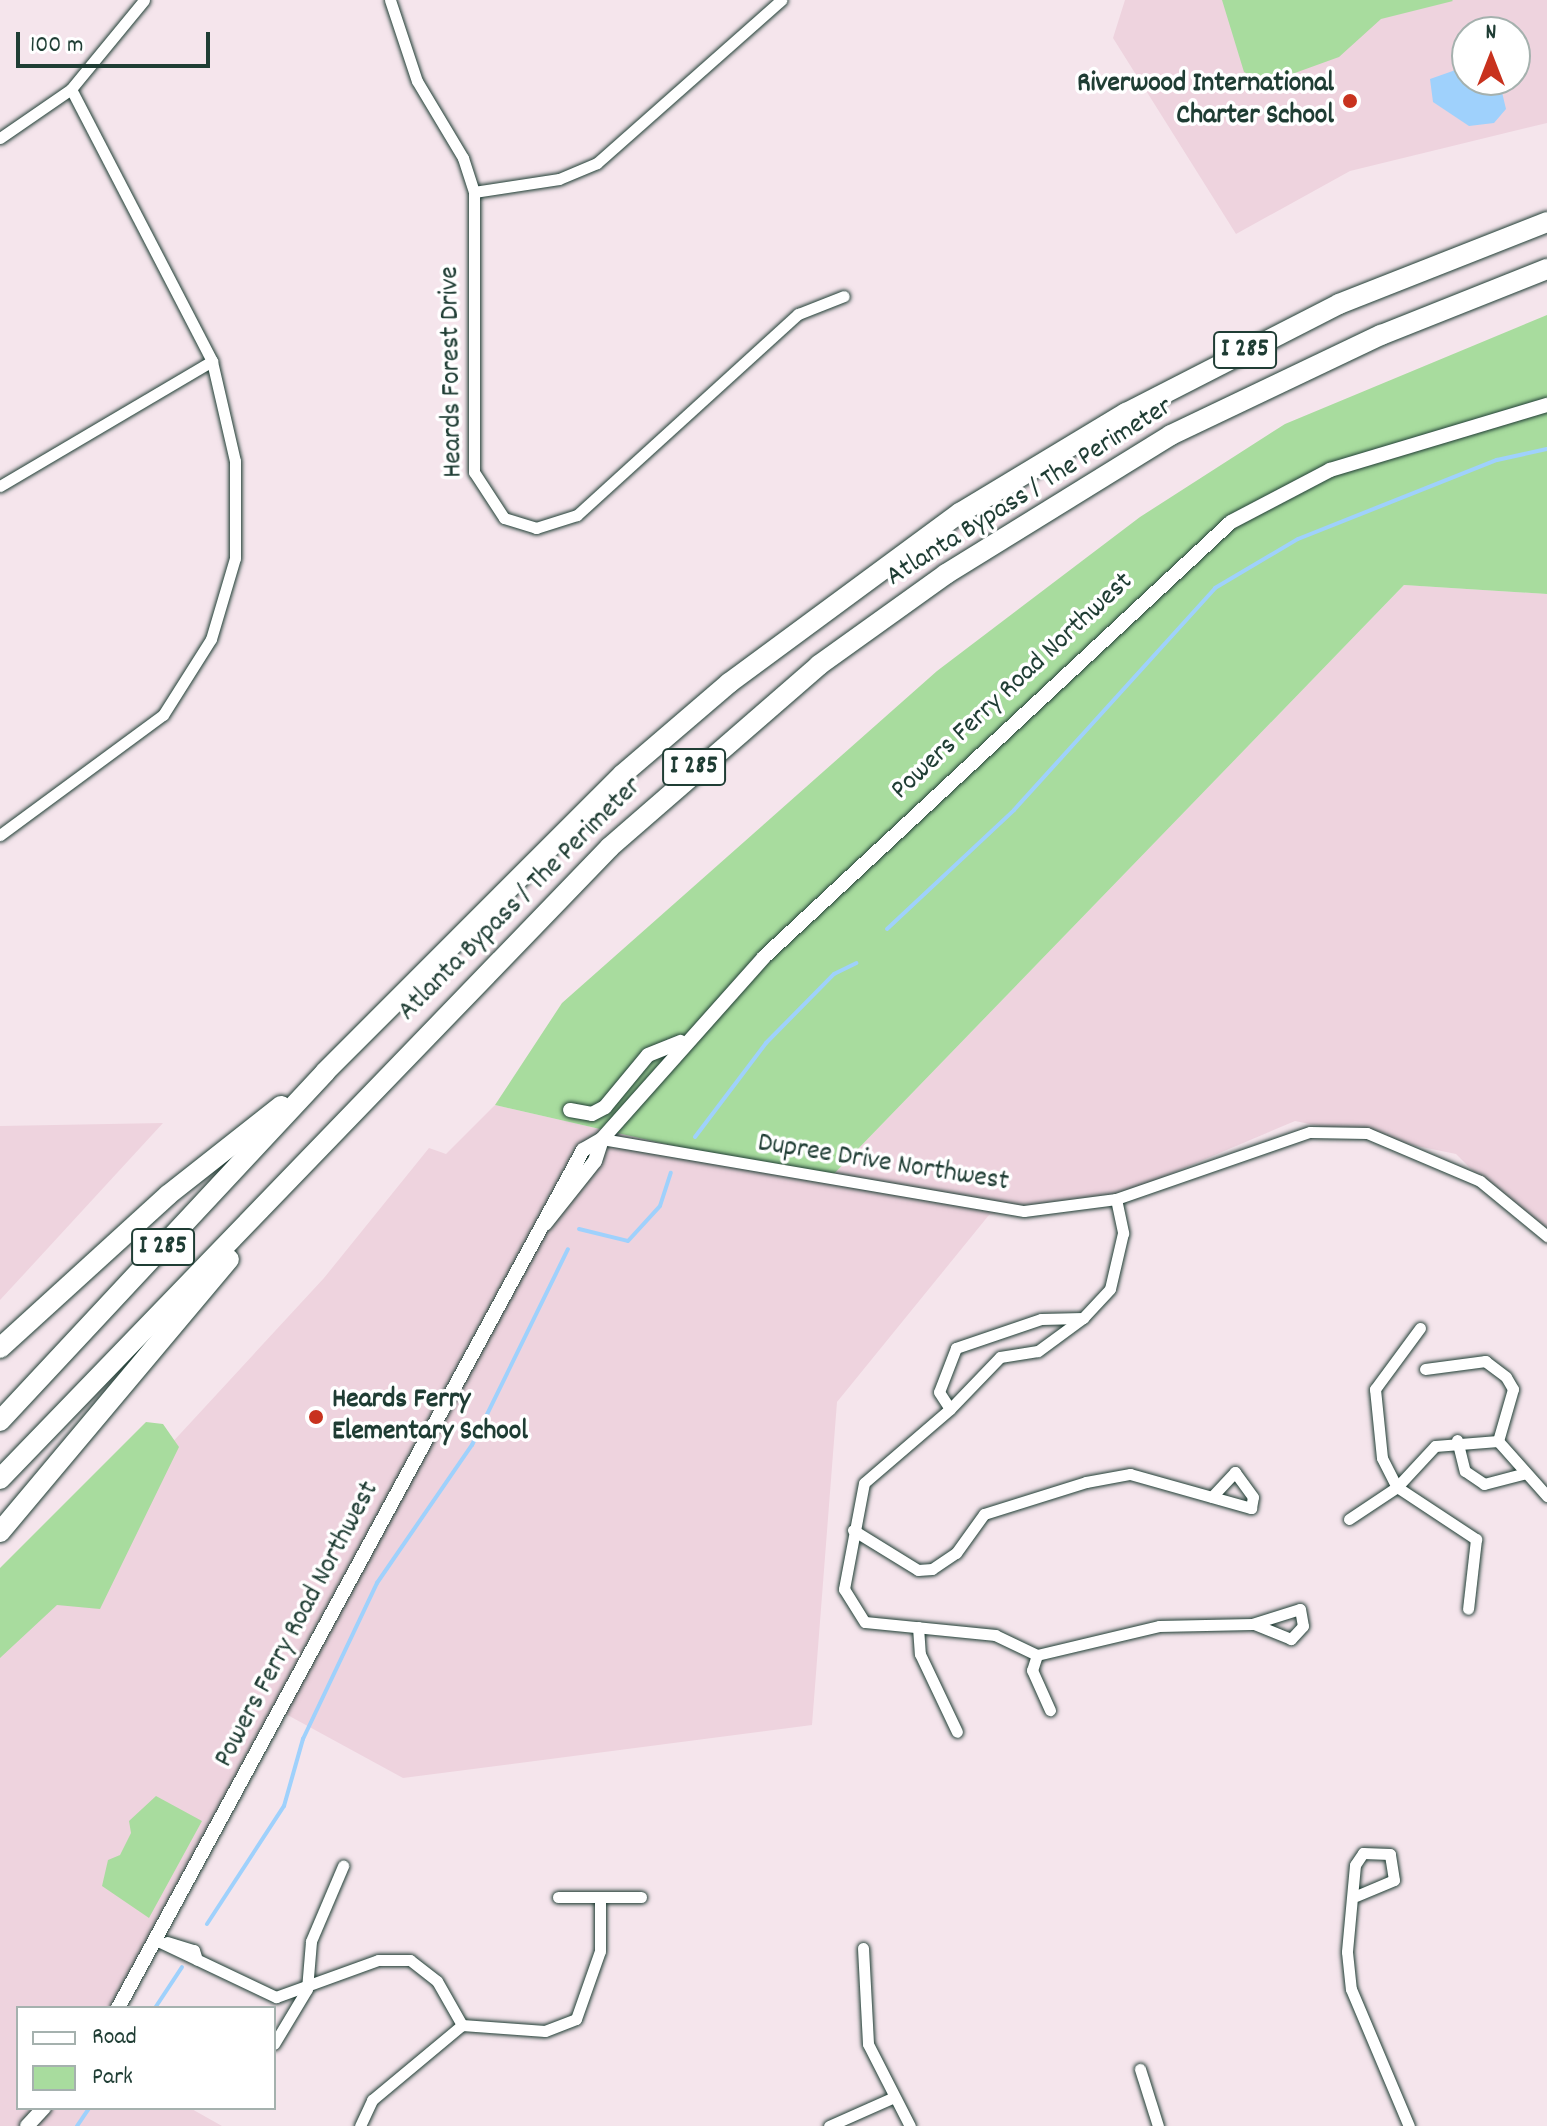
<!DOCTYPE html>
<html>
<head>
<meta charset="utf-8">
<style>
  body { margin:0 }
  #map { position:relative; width:1547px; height:2126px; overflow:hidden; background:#f5e5ec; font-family:Dekko,sans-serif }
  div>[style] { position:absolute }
  .built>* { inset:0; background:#eed3de }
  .green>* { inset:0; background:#a8dc9e }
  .water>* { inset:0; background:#9fd1fc }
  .stream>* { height:4px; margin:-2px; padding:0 2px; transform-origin:2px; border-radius:2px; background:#9fd1fc }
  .roads { filter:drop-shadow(0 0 2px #1f3d34) drop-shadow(0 0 2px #1f3d34) }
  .minor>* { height:11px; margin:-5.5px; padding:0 5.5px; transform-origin:5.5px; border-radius:5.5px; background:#fff }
  .tertiary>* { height:14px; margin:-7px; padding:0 7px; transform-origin:7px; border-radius:7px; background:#fff }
  .motorway>* { height:20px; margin:-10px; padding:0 10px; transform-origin:10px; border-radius:10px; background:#fff }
  .dots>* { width:22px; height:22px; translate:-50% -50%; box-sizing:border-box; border:4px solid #fff; border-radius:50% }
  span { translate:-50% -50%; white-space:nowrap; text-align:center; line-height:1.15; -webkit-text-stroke:7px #fff; paint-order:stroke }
  .shield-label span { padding:2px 6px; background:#fff; border:2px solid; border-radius:6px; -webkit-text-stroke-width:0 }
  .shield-label { font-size:26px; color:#1f3d34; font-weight:700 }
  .poi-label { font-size:28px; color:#1f3d34; font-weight:700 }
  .right { translate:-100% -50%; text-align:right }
  .left { translate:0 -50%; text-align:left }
  .street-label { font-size:28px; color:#1f3d34 }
  .legend { position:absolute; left:16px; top:2006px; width:260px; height:104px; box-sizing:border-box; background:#fff; border:2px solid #a5b1ae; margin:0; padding:10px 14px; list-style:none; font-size:24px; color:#1f3d34 }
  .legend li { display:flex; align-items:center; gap:16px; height:40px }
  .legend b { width:40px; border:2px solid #a5b1ae }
  .north { position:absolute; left:1451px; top:16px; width:80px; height:80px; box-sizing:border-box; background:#fff; border:2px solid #a5b1ae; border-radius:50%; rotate:0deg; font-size:22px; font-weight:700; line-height:32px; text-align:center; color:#1f3d34 }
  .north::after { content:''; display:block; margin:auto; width:28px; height:36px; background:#c8321e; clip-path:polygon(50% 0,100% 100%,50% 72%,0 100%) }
  .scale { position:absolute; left:16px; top:32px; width:194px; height:36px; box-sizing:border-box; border:4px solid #1f3d34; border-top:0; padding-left:10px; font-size:24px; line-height:28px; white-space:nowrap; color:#1f3d34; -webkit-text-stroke:6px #fff; paint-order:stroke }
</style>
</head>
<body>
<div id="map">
  <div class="built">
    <div style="clip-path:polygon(evenodd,1125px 0,1547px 0,1547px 123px,1350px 171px,1236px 234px,1113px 38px,1125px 0,1467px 32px,1515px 32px,1515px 80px,1467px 80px,1467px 32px)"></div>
    <div style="clip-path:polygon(1404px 585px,1547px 594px,1547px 1245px,1456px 1154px,1295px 1121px,1116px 1197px,989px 1215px,837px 1402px,812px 1725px,403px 1778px,282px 1712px,114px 2008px,18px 2008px,18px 2108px,190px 2108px,222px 2126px,0 2126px,0 1629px,324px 1278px,429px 1148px,446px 1154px,495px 1105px,827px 1181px)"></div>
    <div style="clip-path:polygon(163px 1123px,25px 1273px,0 1300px,0 1126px)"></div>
  </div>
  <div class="green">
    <div style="clip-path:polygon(1222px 0,1452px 0,1453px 1px,1381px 19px,1339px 57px,1267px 83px,1244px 72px)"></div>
    <div style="clip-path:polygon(1547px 315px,1547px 594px,1404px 585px,827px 1181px,495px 1105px,562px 1003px,937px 671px,1140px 517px,1285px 424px)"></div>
    <div style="clip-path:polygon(146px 1422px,163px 1424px,179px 1447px,100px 1609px,57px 1605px,0 1658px,0 1568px)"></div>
    <div style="clip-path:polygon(156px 1796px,202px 1821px,149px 1918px,102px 1886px,108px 1860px,120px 1855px,131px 1833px,129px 1821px)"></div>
  </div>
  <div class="water">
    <div style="clip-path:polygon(1467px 66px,1467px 80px,1496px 80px,1501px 88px,1506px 109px,1494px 123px,1469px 126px,1433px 102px,1430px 79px)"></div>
  </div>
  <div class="stream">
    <div style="left:887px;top:929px;width:174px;rotate:-43.1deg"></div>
    <div style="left:1014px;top:810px;width:299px;rotate:-47.8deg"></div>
    <div style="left:1215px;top:588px;width:96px;rotate:-30.6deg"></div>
    <div style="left:1298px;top:539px;width:214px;rotate:-21.7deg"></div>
    <div style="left:1497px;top:460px;width:51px;rotate:-12.4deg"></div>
    <div style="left:695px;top:1137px;width:118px;rotate:-52.9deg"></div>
    <div style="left:766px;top:1043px;width:97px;rotate:-45.4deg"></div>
    <div style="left:834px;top:974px;width:25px;rotate:-26deg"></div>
    <div style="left:579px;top:1229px;width:50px;rotate:13.8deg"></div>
    <div style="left:628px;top:1241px;width:47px;rotate:-47.6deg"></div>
    <div style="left:660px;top:1206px;width:35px;rotate:-72deg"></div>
    <div style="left:207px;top:1924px;width:141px;rotate:-56.9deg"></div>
    <div style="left:284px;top:1806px;width:70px;rotate:-74.2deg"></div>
    <div style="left:303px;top:1739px;width:173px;rotate:-64.6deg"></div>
    <div style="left:377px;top:1583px;width:168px;rotate:-55.5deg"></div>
    <div style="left:472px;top:1445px;width:218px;rotate:-63.9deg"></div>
    <div style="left:155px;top:2008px;width:49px;rotate:-56.6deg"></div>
    <div style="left:77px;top:2126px;width:22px;rotate:-56deg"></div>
  </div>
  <div class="roads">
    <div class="minor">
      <div style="left:390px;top:0;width:85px;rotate:71.6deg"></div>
      <div style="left:417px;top:81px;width:90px;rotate:59.1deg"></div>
      <div style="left:463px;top:158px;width:36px;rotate:72deg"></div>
      <div style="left:474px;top:192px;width:280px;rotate:90deg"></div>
      <div style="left:474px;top:472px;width:55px;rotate:56.9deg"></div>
      <div style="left:504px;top:518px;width:34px;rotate:17deg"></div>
      <div style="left:536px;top:528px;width:43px;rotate:-17.6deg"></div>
      <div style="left:577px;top:515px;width:299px;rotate:-42.3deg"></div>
      <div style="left:798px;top:314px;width:49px;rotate:-21.4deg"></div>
      <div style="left:0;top:138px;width:86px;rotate:-34.6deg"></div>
      <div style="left:71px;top:89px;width:115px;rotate:-50.6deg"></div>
      <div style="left:474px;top:192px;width:86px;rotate:-8.7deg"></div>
      <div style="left:559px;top:179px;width:41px;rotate:-22.8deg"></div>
      <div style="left:597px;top:163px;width:246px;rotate:-41.5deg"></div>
      <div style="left:0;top:486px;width:246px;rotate:-30.5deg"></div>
      <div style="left:0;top:835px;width:202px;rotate:-36.4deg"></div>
      <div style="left:163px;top:715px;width:90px;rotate:-57.7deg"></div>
      <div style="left:211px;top:639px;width:84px;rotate:-73.5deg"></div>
      <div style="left:235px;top:558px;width:97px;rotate:-90deg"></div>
      <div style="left:235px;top:461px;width:103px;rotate:-103deg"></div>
      <div style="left:212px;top:361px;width:306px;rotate:-117.4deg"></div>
      <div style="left:602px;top:1139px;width:428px;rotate:9.7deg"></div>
      <div style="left:1024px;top:1211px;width:93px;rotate:-7.4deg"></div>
      <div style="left:1116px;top:1199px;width:205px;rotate:-19.1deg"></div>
      <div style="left:1310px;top:1132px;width:57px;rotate:1deg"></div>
      <div style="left:1367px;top:1133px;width:123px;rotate:23deg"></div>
      <div style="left:1480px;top:1181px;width:87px;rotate:39.4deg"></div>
      <div style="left:1116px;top:1199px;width:35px;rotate:78deg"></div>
      <div style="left:1123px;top:1233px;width:57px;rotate:103.1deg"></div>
      <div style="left:1110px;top:1289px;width:40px;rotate:133deg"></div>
      <div style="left:1083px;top:1318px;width:42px;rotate:178.6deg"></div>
      <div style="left:1041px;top:1319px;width:90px;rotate:161.2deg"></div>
      <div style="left:956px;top:1348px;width:47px;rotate:111.1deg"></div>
      <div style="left:939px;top:1392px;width:20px;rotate:57deg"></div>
      <div style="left:950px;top:1409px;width:113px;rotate:139.3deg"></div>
      <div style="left:864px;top:1483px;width:108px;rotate:100.7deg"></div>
      <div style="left:844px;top:1589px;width:39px;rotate:58deg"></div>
      <div style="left:865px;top:1622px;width:131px;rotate:5.7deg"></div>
      <div style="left:995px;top:1635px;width:47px;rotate:25.5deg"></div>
      <div style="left:1037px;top:1655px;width:125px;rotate:-13.4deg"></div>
      <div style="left:1159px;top:1626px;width:93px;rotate:-1.2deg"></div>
      <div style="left:1252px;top:1624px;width:50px;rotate:-17.4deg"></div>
      <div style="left:1300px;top:1609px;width:17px;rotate:80deg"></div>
      <div style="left:1303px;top:1626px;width:18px;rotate:133deg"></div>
      <div style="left:1291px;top:1639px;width:40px;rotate:-158deg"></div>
      <div style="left:1420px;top:1328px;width:76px;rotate:126.4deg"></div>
      <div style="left:1375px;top:1389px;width:69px;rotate:84.2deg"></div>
      <div style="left:1382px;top:1458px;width:33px;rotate:63deg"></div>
      <div style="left:1397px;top:1487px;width:56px;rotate:-47.2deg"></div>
      <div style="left:1435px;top:1446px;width:63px;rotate:-4.5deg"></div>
      <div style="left:1498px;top:1441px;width:74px;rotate:48.3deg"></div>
      <div style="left:1425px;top:1369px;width:61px;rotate:-7.6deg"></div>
      <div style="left:1485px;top:1361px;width:26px;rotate:37deg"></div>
      <div style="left:1506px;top:1377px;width:14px;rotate:60deg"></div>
      <div style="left:1513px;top:1389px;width:54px;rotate:106.1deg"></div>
      <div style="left:950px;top:1409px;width:72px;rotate:-46.1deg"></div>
      <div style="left:1000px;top:1357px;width:38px;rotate:-9deg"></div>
      <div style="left:1038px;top:1351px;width:56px;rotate:-36.3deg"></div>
      <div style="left:1457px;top:1440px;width:32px;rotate:76deg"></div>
      <div style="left:1465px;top:1471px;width:23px;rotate:34deg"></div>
      <div style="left:1484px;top:1484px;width:43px;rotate:-14.7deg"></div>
      <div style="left:1349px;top:1519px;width:58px;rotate:-33.7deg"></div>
      <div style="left:1397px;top:1487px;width:95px;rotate:33.4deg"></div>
      <div style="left:1476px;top:1539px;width:70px;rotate:96.5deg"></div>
      <div style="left:853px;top:1530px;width:76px;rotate:31.6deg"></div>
      <div style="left:918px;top:1570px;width:14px;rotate:-4deg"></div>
      <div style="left:932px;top:1569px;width:29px;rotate:-34deg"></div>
      <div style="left:956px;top:1553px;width:48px;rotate:-54.3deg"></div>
      <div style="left:984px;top:1514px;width:107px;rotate:-17.4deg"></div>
      <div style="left:1086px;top:1482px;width:45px;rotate:-10.3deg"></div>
      <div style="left:1130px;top:1474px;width:126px;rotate:15.7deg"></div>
      <div style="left:1251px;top:1508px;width:11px;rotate:-80deg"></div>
      <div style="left:1253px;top:1497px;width:31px;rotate:-126deg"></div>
      <div style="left:1235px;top:1472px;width:34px;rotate:133deg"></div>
      <div style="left:918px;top:1627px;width:27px;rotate:86deg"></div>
      <div style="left:920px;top:1654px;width:86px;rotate:64.6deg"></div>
      <div style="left:1037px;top:1655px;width:16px;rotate:108deg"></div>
      <div style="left:1032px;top:1670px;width:44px;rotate:65.8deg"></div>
      <div style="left:1356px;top:1896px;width:41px;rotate:-22.8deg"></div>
      <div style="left:1394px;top:1880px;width:26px;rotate:-99deg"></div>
      <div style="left:1390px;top:1854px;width:27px;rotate:-178deg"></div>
      <div style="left:1363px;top:1853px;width:14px;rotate:124deg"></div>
      <div style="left:1355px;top:1865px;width:87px;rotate:95.3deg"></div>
      <div style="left:1347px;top:1952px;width:37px;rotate:84deg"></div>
      <div style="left:1351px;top:1989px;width:149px;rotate:67.1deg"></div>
      <div style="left:558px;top:1897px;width:83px"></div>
      <div style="left:158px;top:1941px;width:131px;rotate:25.4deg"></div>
      <div style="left:276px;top:1997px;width:109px;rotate:-19.9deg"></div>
      <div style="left:378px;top:1960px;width:32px"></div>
      <div style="left:410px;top:1960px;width:34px;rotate:38deg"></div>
      <div style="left:437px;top:1981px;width:51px;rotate:60.4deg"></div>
      <div style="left:167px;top:1942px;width:28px;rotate:17deg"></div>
      <div style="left:194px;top:1950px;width:10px;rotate:73deg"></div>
      <div style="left:863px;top:1948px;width:96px;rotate:87deg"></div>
      <div style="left:868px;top:2044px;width:92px;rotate:62.9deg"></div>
      <div style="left:274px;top:2044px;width:64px;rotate:-59deg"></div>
      <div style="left:307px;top:1989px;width:48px;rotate:-85.2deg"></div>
      <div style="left:311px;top:1941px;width:82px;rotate:-66.9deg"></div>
      <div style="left:1140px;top:2069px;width:60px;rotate:72.5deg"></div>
      <div style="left:360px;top:2126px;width:29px;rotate:-65deg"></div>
      <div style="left:372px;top:2100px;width:117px;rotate:-39.8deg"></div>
      <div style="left:462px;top:2025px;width:83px;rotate:4.1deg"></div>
      <div style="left:545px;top:2031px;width:33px;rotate:-21deg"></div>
      <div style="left:576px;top:2019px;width:72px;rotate:-70.6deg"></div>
      <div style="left:600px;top:1951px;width:54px;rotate:-90deg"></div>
      <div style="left:829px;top:2126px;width:69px;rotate:-24deg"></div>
    </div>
    <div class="tertiary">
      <div style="left:570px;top:1110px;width:22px;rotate:10deg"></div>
      <div style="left:592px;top:1114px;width:15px;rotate:-28deg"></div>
      <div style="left:605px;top:1107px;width:67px;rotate:-50.4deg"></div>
      <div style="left:648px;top:1055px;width:35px;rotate:-22deg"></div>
      <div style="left:545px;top:1224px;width:80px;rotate:-51.6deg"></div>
      <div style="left:595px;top:1161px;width:23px;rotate:-72deg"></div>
      <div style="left:118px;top:2008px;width:976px;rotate:-61.54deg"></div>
      <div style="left:583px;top:1150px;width:22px;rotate:-30deg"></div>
      <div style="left:602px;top:1139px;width:244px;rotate:-48.3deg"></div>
      <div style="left:764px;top:957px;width:638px;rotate:-42.97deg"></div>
      <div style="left:1231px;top:522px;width:112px;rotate:-27.7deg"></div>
      <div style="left:1330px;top:470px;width:227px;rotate:-16.7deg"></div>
      <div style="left:27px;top:2126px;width:25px;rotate:-47deg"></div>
    </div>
    <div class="motorway">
      <div style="left:0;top:1348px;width:227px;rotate:-42.3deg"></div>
      <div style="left:168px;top:1195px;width:144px;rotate:-38.2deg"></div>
      <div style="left:0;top:1421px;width:477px;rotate:-47deg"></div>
      <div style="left:325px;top:1072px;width:421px;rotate:-45deg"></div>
      <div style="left:623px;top:774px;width:140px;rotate:-40.6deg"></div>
      <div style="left:729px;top:683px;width:287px;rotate:-36.4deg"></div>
      <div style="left:960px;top:513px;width:194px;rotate:-31.1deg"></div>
      <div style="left:1126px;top:413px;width:239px;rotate:-27.1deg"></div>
      <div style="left:1339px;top:304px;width:224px;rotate:-21.5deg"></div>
      <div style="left:0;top:1479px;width:878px;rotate:-46.01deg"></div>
      <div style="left:610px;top:847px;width:277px;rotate:-41deg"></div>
      <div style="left:819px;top:665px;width:156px;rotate:-35.6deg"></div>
      <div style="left:946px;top:574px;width:264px;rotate:-31.7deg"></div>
      <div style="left:1171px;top:435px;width:233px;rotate:-25.5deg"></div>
      <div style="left:1381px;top:335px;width:179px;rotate:-21.7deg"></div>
      <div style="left:0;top:1532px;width:356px;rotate:-50deg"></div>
    </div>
  </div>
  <div class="dots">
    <div style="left:1350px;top:101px;background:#c8321e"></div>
    <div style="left:316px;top:1417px;background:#c8321e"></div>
  </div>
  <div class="shield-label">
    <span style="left:1245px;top:350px">I 285</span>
    <span style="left:694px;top:767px">I 285</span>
    <span style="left:163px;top:1247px">I 285</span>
  </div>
  <div class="poi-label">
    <span class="right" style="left:1334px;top:101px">Riverwood International<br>Charter School</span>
    <span class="left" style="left:332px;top:1417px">Heards Ferry<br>Elementary School</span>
  </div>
  <div class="street-label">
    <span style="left:453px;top:372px;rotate:-91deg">Heards Forest Drive</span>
    <span style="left:1030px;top:493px;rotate:-32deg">Atlanta Bypass / The Perimeter</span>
    <span style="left:1013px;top:687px;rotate:-43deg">Powers Ferry Road Northwest</span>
    <span style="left:521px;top:900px;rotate:-45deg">Atlanta Bypass / The Perimeter</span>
    <span style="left:883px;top:1164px;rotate:9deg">Dupree Drive Northwest</span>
    <span style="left:298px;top:1625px;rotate:-62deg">Powers Ferry Road Northwest</span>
  </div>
  <ul class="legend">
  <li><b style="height:10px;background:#fff"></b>Road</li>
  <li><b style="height:22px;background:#a8dc9e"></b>Park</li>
  </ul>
  <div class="north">N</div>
  <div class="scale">100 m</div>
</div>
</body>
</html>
